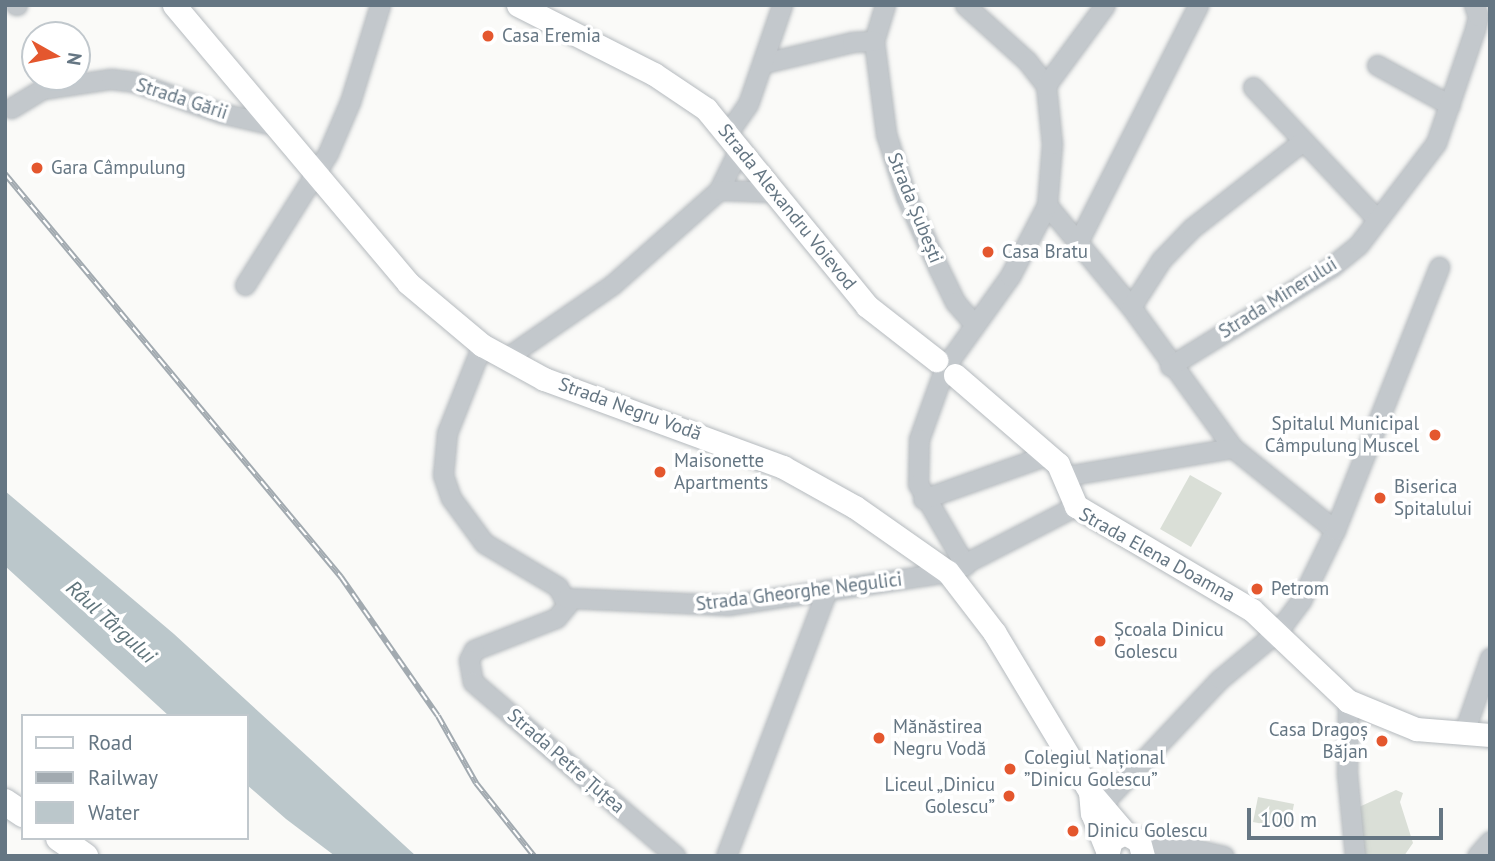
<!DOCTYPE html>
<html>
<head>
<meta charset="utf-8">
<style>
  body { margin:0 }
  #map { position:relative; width:1495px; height:861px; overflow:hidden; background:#fafaf8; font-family:"PT Sans",sans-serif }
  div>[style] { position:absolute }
  .green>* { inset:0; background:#dadfd7 }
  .water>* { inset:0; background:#bbc7cb }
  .roads { filter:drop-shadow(0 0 2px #b5babe) drop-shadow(0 0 2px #b5babe) }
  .minor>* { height:19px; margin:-9.5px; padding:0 9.5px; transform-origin:9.5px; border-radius:9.5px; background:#c3c8cc }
  .major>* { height:23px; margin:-11.5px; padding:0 11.5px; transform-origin:11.5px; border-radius:11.5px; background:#fff }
  .highway>* { height:26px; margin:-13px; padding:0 13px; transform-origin:13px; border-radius:13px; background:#fff }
  .rail>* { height:6px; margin-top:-3px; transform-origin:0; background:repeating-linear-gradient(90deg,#fff 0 10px,#a2aab0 0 20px); box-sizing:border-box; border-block:2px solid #a2aab0 }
  .dots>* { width:19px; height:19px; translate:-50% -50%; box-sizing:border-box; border:4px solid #fff; border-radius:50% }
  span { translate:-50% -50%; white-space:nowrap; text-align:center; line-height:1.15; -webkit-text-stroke:7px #fff; paint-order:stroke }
  .poi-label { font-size:19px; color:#657683 }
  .left { translate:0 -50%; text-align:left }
  .right { translate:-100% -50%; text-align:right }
  .street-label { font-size:19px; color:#657683 }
  .water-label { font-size:21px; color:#60757c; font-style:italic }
  .frame { position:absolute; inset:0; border:7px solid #657683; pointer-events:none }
  .legend { position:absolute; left:21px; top:714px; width:228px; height:126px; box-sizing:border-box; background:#fff; border:2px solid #c1c8cd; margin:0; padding:9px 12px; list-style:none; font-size:21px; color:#657683 }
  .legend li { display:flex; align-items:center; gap:14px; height:35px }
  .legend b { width:35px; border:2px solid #c1c8cd }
  .north { position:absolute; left:21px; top:21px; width:70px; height:70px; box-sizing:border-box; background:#fff; border:2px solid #c1c8cd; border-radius:50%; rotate:99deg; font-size:19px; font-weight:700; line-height:28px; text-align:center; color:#657683 }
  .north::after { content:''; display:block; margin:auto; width:24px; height:32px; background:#e4572e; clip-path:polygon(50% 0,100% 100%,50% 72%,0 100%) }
  .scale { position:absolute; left:1247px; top:808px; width:196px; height:32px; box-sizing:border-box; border:4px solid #657683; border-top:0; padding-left:9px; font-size:21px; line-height:24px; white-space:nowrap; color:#657683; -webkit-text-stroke:5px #fff; paint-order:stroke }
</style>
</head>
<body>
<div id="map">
  <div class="green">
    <div style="clip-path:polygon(1190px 475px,1222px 493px,1191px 547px,1160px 529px)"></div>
    <div style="clip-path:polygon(1396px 790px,1403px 793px,1400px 802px,1413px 843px,1404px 856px,1365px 856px,1359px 807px)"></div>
    <div style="clip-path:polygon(1258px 797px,1294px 804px,1289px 829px,1253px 822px)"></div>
  </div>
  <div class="water">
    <div style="clip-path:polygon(5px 491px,174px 634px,416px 856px,335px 856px,286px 819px,247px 785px,247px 716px,169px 716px,5px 566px)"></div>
  </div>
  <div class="roads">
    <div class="minor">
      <div style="left:16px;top:5px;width:1px"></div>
      <div style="left:885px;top:5px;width:38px;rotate:107deg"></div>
      <div style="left:874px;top:41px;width:94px;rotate:82.6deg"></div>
      <div style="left:886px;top:134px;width:65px;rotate:72.1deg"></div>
      <div style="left:906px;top:196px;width:80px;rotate:65.7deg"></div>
      <div style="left:939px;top:269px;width:37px;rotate:64deg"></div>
      <div style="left:955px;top:302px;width:30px;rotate:49deg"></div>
      <div style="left:965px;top:5px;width:84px;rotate:42.1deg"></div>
      <div style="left:1027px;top:61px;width:31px;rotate:52deg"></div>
      <div style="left:764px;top:63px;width:90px;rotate:-13.4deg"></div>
      <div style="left:852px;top:42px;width:22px;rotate:-3deg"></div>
      <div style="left:1377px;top:65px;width:83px;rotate:28.7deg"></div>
      <div style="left:1253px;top:87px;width:181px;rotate:46.8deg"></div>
      <div style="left:11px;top:108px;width:37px;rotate:-31deg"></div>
      <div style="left:43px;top:89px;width:69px;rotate:-8.4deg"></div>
      <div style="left:111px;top:79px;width:23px;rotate:7deg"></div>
      <div style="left:134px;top:82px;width:92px;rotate:19.6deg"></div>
      <div style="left:221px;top:113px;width:54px;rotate:12.8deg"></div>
      <div style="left:729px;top:131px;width:33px;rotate:-55deg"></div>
      <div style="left:748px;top:104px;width:105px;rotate:-71deg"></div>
      <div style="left:719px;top:190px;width:48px;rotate:-64deg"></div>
      <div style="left:1047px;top:205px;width:132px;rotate:50.5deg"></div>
      <div style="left:1131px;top:307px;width:174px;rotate:54.1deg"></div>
      <div style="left:1233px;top:448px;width:131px;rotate:38.8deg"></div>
      <div style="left:1078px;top:242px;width:266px;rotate:-63.1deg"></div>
      <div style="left:245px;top:285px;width:156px;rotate:-57.8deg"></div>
      <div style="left:328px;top:153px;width:56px;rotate:-66.7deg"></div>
      <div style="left:350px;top:102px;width:102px;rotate:-72.8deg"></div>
      <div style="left:1131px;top:307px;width:56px;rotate:-57.4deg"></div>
      <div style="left:1161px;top:260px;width:45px;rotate:-45.9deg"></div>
      <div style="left:1192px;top:228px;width:141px;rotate:-38.1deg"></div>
      <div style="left:482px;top:345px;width:95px;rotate:111.7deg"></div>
      <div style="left:447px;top:433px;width:42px;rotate:95.4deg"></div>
      <div style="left:443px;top:475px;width:24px;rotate:71deg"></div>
      <div style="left:451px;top:498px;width:56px;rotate:53.7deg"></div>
      <div style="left:484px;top:543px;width:86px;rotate:30.7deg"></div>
      <div style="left:558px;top:587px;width:20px;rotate:63deg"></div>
      <div style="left:567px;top:605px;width:17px;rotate:130deg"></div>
      <div style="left:556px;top:618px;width:88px;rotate:158.7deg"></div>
      <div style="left:474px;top:650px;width:11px;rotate:117deg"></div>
      <div style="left:469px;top:660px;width:22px;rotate:80deg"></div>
      <div style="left:473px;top:682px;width:267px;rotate:40.7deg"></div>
      <div style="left:952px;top:357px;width:100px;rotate:-54.4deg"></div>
      <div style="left:1010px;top:276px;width:80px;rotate:-62.5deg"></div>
      <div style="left:1047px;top:205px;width:61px;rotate:-85.3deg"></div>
      <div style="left:1052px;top:144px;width:59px;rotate:-95.8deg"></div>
      <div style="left:1046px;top:85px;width:99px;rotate:-53.6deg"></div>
      <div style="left:508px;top:362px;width:10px;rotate:-61deg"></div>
      <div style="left:513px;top:353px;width:120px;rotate:-34.5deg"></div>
      <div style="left:612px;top:285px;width:143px;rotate:-41.6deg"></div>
      <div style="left:719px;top:190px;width:55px;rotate:2.1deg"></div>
      <div style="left:1170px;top:366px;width:189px;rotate:-31.6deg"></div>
      <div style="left:1331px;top:267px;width:36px;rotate:-39deg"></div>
      <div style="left:1359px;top:244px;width:127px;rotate:-52.7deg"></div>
      <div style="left:1436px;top:143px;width:120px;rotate:-71.1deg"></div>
      <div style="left:1475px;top:29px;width:13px;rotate:-77deg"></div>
      <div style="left:1478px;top:16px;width:12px;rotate:-110deg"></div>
      <div style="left:941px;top:378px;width:65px;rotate:109.8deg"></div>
      <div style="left:919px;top:439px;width:45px;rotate:91.3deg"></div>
      <div style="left:918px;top:484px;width:94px;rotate:59.9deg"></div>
      <div style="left:1065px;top:476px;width:170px;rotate:-9.5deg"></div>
      <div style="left:923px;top:499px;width:132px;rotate:-19.5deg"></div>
      <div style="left:567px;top:598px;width:161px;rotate:2.5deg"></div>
      <div style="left:728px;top:605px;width:222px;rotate:-8.5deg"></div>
      <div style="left:948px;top:572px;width:144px;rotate:-27.3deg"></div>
      <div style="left:1348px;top:701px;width:72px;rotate:90.8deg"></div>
      <div style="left:1347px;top:773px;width:83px;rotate:84.5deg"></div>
      <div style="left:1463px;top:735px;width:82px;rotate:-70.7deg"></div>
      <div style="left:1103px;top:803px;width:170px;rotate:-46.7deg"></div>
      <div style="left:1220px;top:679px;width:75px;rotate:-39.6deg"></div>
      <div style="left:1278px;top:631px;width:39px;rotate:-53deg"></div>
      <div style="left:1301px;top:600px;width:78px;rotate:-64.1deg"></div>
      <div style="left:1335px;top:530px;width:283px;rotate:-68.4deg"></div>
      <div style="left:1142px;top:845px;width:34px"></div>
      <div style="left:1176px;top:845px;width:49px;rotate:12.9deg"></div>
      <div style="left:726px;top:856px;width:285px;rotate:-69.2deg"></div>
      <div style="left:1477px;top:856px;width:20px;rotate:-49deg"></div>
    </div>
    <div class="major">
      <div style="left:174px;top:5px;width:363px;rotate:49.9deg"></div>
      <div style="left:408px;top:283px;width:97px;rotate:40deg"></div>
      <div style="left:482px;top:345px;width:71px;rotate:28.7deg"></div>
      <div style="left:544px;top:379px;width:255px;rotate:20.2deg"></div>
      <div style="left:783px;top:467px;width:82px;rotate:29.1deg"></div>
      <div style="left:855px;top:507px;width:113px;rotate:35deg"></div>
      <div style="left:948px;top:572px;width:76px;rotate:52.5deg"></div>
      <div style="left:994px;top:632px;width:187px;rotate:59deg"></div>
      <div style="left:1090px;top:792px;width:54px;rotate:49.5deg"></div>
      <div style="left:518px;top:5px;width:153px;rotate:26.9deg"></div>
      <div style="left:654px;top:74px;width:63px;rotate:33.9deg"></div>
      <div style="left:706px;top:109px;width:254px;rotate:50.7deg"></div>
      <div style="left:867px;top:306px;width:88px;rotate:38deg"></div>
      <div style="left:955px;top:375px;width:136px;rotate:40.8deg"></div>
      <div style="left:1058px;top:464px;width:46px;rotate:66.8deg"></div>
      <div style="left:1076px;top:506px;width:204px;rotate:30.6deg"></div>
      <div style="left:1252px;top:610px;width:132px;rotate:43.5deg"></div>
      <div style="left:1348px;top:701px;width:74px;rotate:22.4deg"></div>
      <div style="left:1416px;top:729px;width:74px;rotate:4.6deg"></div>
      <div style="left:1090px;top:792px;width:21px;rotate:85deg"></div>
      <div style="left:1092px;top:813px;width:40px;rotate:68deg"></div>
      <div style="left:1107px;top:856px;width:16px;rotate:-76deg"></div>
      <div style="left:1111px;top:840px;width:16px;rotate:-27deg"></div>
      <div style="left:1125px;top:833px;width:16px;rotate:30deg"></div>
      <div style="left:1139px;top:841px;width:16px;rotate:75deg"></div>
    </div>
    <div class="highway">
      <div style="left:5px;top:802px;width:22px;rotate:34deg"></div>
      <div style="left:59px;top:838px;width:32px;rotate:35deg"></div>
    </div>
  </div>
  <div class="rail">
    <div style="left:5px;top:174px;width:525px;rotate:50.18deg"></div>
    <div style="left:341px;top:577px;width:169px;rotate:55.1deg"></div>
    <div style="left:438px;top:716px;width:77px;rotate:60.4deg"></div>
    <div style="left:476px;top:783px;width:93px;rotate:51.5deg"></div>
  </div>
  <div class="dots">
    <div style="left:488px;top:36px;background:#e4572e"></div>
    <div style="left:37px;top:168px;background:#e4572e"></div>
    <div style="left:988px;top:252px;background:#e4572e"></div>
    <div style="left:1435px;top:435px;background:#e4572e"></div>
    <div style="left:660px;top:472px;background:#e4572e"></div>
    <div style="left:1380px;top:498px;background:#e4572e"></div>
    <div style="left:1257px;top:589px;background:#e4572e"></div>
    <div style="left:1100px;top:641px;background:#e4572e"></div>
    <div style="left:879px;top:738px;background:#e4572e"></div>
    <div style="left:1382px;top:741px;background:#e4572e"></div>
    <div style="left:1010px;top:769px;background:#e4572e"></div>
    <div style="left:1009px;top:796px;background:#e4572e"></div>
    <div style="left:1073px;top:831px;background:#e4572e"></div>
  </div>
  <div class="poi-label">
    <span class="left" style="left:502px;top:36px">Casa Eremia</span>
    <span class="left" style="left:51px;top:168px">Gara Câmpulung</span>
    <span class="left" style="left:1002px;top:252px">Casa Bratu</span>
    <span class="right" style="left:1419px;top:435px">Spitalul Municipal<br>Câmpulung Muscel</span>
    <span class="left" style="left:674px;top:472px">Maisonette<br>Apartments</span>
    <span class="left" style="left:1394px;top:498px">Biserica<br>Spitalului</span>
    <span class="left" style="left:1271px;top:589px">Petrom</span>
    <span class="left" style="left:1114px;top:641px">Școala Dinicu<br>Golescu</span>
    <span class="left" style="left:893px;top:738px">Mănăstirea<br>Negru Vodă</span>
    <span class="right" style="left:1368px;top:741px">Casa Dragoș<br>Băjan</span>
    <span class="left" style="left:1024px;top:769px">Colegiul Național<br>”Dinicu Golescu”</span>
    <span class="right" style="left:995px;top:796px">Liceul „Dinicu<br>Golescu”</span>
    <span class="left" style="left:1087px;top:831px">Dinicu Golescu</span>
  </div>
  <div class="street-label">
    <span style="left:182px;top:99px;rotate:18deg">Strada Gării</span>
    <span style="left:787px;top:207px;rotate:51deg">Strada Alexandru Voievod</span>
    <span style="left:915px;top:208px;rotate:68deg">Strada Șubești</span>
    <span style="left:1278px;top:298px;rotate:-32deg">Strada Minerului</span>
    <span style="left:630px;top:409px;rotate:20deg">Strada Negru Vodă</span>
    <span style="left:1157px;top:555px;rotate:29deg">Strada Elena Doamna</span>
    <span style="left:799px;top:592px;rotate:-7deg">Strada Gheorghe Negulici</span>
    <span style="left:566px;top:761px;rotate:41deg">Strada Petre Țuțea</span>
  </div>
  <div class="water-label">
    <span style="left:111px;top:622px;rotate:42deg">Râul Târgului</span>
  </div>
  <div class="frame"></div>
  <ul class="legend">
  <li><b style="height:9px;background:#fff"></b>Road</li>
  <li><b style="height:9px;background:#a2aab0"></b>Railway</li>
  <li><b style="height:19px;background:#bbc7cb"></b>Water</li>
  </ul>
  <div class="north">N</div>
  <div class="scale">100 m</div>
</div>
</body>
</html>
